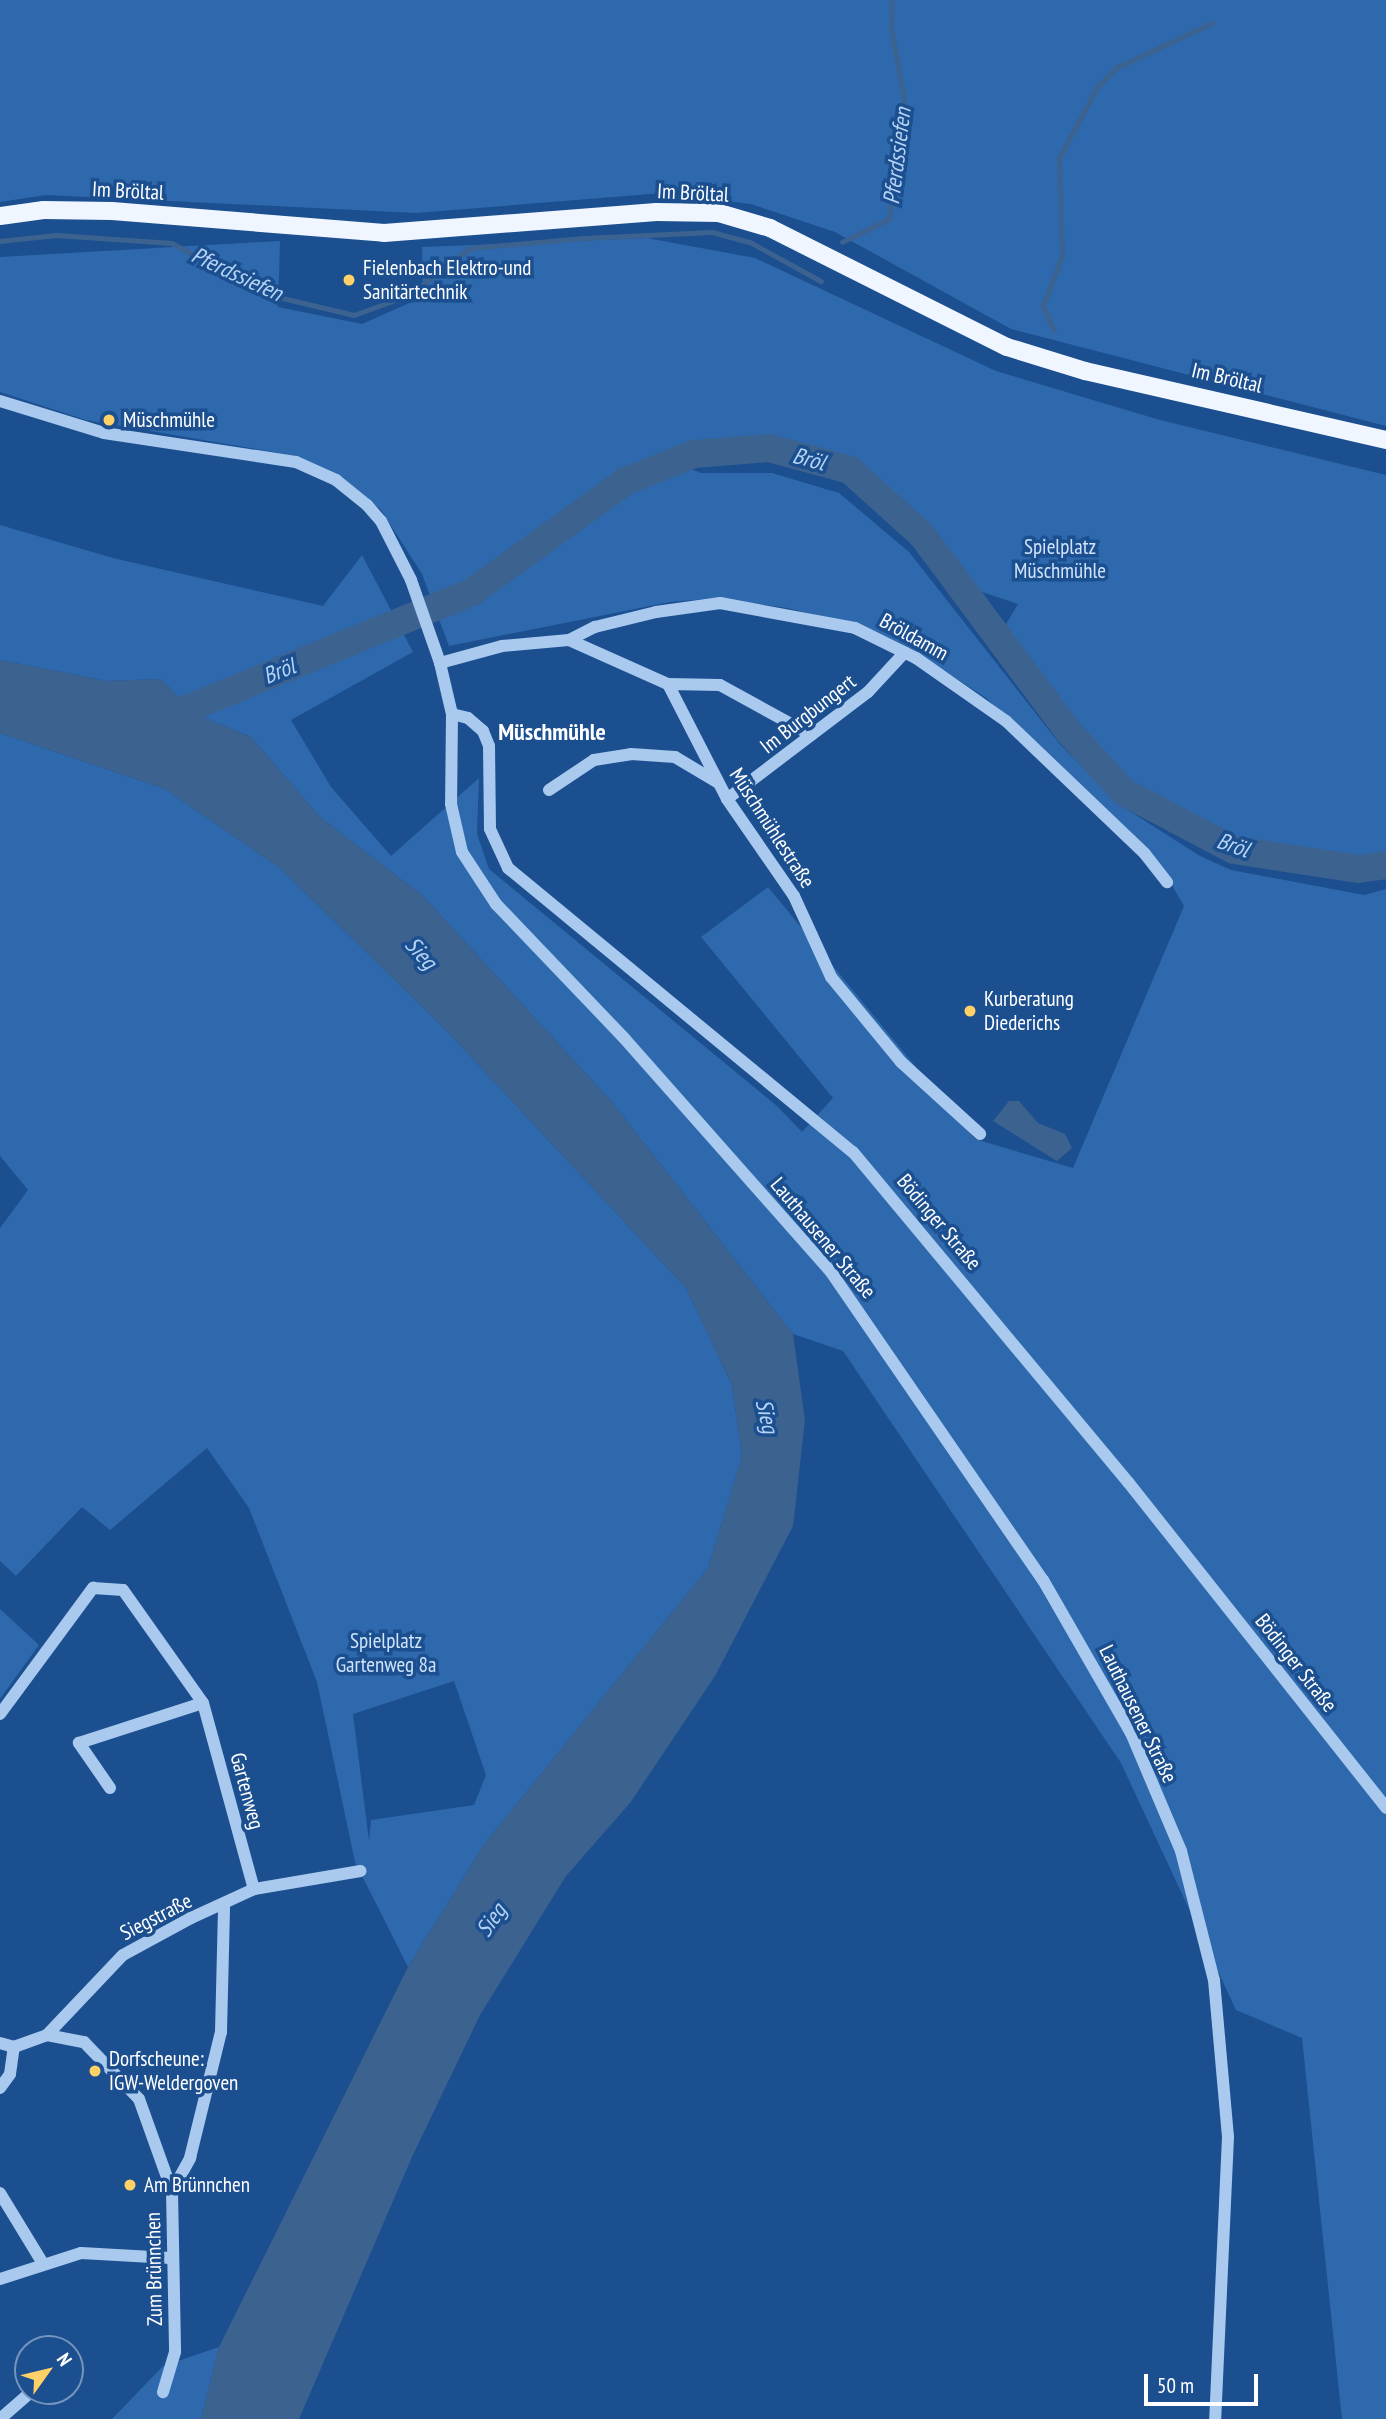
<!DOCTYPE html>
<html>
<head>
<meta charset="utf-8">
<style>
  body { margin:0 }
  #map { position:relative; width:1386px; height:2419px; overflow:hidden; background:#1b4f8f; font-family:"PT Sans Narrow",sans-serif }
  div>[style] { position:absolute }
  .green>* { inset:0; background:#2e69ad }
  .water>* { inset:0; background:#3c6290 }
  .stream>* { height:4.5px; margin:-2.25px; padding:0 2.25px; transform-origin:2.25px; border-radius:2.25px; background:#3c6290 }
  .river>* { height:28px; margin:-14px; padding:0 14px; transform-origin:14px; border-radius:14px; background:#3c6290 }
  .minor>* { height:12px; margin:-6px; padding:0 6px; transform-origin:6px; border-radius:6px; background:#a9c9ee }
  .major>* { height:18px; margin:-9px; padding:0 9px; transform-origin:9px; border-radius:9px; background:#f0f6ff }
  .dots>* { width:19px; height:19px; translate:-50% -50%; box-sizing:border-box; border:4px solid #1b4f8f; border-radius:50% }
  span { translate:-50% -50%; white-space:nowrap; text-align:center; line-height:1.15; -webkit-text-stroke:7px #1b4f8f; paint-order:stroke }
  .street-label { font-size:21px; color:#fff }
  .poi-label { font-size:21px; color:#fff }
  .left { translate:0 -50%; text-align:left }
  .park-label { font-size:21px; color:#cfe3fa }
  .water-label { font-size:23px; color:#b5d3f5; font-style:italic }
  .quarter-label { font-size:24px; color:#fff; font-weight:700 }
  .north { position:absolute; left:14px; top:2335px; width:70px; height:70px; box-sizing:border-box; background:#1b4f8f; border:2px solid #7695bc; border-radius:50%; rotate:56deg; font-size:19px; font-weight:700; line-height:28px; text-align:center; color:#fff }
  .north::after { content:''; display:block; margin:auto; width:24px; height:32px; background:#ffd166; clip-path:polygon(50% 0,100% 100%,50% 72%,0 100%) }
  .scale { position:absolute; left:1144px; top:2374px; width:114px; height:32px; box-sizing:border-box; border:4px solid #fff; border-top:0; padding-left:9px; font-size:21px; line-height:24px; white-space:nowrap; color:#fff; -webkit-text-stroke:5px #1b4f8f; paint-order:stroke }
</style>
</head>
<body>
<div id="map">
  <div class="green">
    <div style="clip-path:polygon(0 0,1386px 0,1386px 426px,1011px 329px,835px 232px,751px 204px,663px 193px,416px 213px,46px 195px,0 202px)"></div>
    <div style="clip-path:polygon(647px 238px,755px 258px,996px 371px,1160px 420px,1386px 475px,1386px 857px,1356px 862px,1239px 846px,1129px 789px,1002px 631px,1018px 604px,982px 592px,975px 597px,928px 533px,851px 467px,770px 440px,692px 446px,659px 456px,701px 473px,772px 473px,839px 493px,909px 552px,1059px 743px,1117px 803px,1200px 856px,1231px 870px,1364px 895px,1386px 889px,1386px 2419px,1342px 2419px,1302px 2038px,1236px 2010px,1121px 1763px,843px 1351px,793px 1334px,612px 1102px,423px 896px,320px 817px,251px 737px,195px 714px,161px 679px,107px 681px,0 660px,0 525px,113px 558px,323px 606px,362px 555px,413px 652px,291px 720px,331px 787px,391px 856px,479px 778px,477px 834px,489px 869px,777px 1106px,802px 1132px,833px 1098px,701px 937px,768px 887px,975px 1139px,1073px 1168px,1184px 906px,1166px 875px,1098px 802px,986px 698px,922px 656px,857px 625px,787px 608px,718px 598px,670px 602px,449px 646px,422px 574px,381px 510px,343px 478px,297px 456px,86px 420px,0 392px,0 257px,280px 241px,278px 307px,362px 324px,423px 297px,422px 247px)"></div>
    <div style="clip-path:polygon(evenodd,0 733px,165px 789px,280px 868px,445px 1029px,686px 1288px,732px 1385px,742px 1457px,708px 1568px,485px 1843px,408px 1967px,355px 1862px,317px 1682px,249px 1508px,207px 1448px,110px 1530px,82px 1507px,16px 1576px,0 1561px,0 1228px,28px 1190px,0 1156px,0 733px,454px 1681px,486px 1775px,474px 1805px,371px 1820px,369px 1841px,353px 1714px,454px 1681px)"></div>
    <div style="clip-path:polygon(0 1609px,39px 1645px,0 1699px)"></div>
    <div style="clip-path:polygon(219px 2347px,201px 2419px,112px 2419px,163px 2366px)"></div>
  </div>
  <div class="water">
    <div style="clip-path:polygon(0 660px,107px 681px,161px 679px,195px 714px,251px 737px,320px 817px,423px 896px,612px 1102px,793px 1334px,805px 1420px,793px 1526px,715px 1676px,630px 1803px,566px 1876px,480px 2015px,412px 2157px,299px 2419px,201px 2419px,219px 2347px,408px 1967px,485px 1843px,708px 1568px,742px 1457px,732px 1385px,686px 1288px,445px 1029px,280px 868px,165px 789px,0 733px)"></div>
    <div style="clip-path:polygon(1009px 1101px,1019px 1101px,1038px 1123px,1065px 1134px,1072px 1148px,1057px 1161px,993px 1121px)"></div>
  </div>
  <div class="stream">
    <div style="left:0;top:241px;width:56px;rotate:-6.1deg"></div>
    <div style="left:56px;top:235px;width:116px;rotate:3.9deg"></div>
    <div style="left:172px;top:243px;width:111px;rotate:28deg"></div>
    <div style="left:270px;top:295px;width:86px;rotate:13.4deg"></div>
    <div style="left:354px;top:315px;width:59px;rotate:-20deg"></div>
    <div style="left:409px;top:295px;width:77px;rotate:-37.6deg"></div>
    <div style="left:470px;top:248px;width:114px;rotate:-5deg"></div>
    <div style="left:584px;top:238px;width:128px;rotate:-2.7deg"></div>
    <div style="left:712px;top:232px;width:39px;rotate:15deg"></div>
    <div style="left:750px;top:242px;width:81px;rotate:28.8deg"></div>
    <div style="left:842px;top:242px;width:52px;rotate:-26.1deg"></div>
    <div style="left:889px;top:219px;width:122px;rotate:-82.9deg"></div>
    <div style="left:904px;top:98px;width:69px;rotate:-100.8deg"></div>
    <div style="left:891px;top:30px;width:30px;rotate:-88deg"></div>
    <div style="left:1054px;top:331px;width:27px;rotate:-114deg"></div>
    <div style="left:1043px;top:306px;width:53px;rotate:-69.2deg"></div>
    <div style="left:1062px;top:256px;width:98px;rotate:-91.8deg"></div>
    <div style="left:1059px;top:158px;width:82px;rotate:-61.6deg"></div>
    <div style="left:1098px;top:86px;width:28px;rotate:-44deg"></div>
    <div style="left:1118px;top:67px;width:104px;rotate:-25.1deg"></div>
  </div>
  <div class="river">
    <div style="left:155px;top:722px;width:343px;rotate:-22.3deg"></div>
    <div style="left:472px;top:592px;width:190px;rotate:-35.8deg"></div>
    <div style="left:626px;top:481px;width:73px;rotate:-21.7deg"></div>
    <div style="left:694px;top:454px;width:75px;rotate:-4.6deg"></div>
    <div style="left:769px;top:448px;width:84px;rotate:15.2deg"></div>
    <div style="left:850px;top:470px;width:97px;rotate:42.1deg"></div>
    <div style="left:922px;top:535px;width:246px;rotate:53.3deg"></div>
    <div style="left:1069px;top:732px;width:81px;rotate:47.5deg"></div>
    <div style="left:1124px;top:792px;width:124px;rotate:27.8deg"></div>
    <div style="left:1234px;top:850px;width:125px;rotate:8.7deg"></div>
    <div style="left:1358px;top:869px;width:28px;rotate:-8deg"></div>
  </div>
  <div class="minor">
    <div style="left:0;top:401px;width:109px;rotate:17.1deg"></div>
    <div style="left:104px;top:433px;width:194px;rotate:8.6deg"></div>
    <div style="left:296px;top:462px;width:44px;rotate:24.2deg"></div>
    <div style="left:336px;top:480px;width:40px;rotate:39deg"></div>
    <div style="left:367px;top:505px;width:21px;rotate:49deg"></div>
    <div style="left:381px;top:521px;width:66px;rotate:63deg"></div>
    <div style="left:411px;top:580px;width:88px;rotate:70.7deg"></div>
    <div style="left:440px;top:663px;width:52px;rotate:76.8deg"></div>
    <div style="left:452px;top:714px;width:90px;rotate:90.6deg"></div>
    <div style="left:451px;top:804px;width:49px;rotate:77.1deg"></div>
    <div style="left:462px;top:852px;width:62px;rotate:56.8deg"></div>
    <div style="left:496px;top:904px;width:185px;rotate:46.3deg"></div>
    <div style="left:624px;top:1038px;width:312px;rotate:48.5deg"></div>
    <div style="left:831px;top:1272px;width:374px;rotate:55.5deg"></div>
    <div style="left:1043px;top:1580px;width:177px;rotate:60.1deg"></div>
    <div style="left:1131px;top:1733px;width:128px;rotate:67deg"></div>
    <div style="left:1181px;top:1851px;width:133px;rotate:75.7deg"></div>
    <div style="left:1214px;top:1980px;width:158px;rotate:84.9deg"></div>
    <div style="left:1228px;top:2137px;width:282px;rotate:92.6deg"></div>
    <div style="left:569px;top:640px;width:29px;rotate:-27deg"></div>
    <div style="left:595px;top:627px;width:63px;rotate:-13.8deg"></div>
    <div style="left:656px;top:612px;width:65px;rotate:-8deg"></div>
    <div style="left:720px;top:603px;width:137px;rotate:10.5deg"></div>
    <div style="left:855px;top:628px;width:68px;rotate:26.2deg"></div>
    <div style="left:916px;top:658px;width:110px;rotate:35deg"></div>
    <div style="left:1006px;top:721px;width:192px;rotate:43.7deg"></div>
    <div style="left:1145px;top:854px;width:36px;rotate:52deg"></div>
    <div style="left:440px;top:663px;width:64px;rotate:-15.3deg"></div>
    <div style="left:502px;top:646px;width:67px;rotate:-5.1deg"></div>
    <div style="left:569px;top:640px;width:108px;rotate:24deg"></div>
    <div style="left:668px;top:684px;width:129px;rotate:62.8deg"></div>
    <div style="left:727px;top:799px;width:118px;rotate:55.4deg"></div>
    <div style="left:794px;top:896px;width:89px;rotate:65.4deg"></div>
    <div style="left:831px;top:977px;width:110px;rotate:50.5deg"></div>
    <div style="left:901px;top:1062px;width:107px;rotate:42.3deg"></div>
    <div style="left:668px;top:684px;width:52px;rotate:1.1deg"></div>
    <div style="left:720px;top:685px;width:104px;rotate:28.8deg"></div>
    <div style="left:452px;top:714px;width:16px;rotate:14deg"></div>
    <div style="left:468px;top:718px;width:20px;rotate:41deg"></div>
    <div style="left:483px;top:731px;width:16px;rotate:68deg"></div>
    <div style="left:489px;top:746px;width:83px;rotate:89.3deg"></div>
    <div style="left:490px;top:829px;width:43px;rotate:65.2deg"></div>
    <div style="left:508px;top:868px;width:447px;rotate:39.5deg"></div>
    <div style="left:853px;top:1152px;width:430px;rotate:50.2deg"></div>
    <div style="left:1128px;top:1482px;width:416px;rotate:51.6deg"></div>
    <div style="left:549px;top:790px;width:54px;rotate:-33.7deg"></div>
    <div style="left:594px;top:760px;width:37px;rotate:-9deg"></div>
    <div style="left:631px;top:754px;width:44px;rotate:3.9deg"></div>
    <div style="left:675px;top:757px;width:49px;rotate:30.8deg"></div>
    <div style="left:727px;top:799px;width:177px;rotate:-37.2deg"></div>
    <div style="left:868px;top:692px;width:54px;rotate:-47.2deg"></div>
    <div style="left:0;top:1714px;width:157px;rotate:-53.6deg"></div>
    <div style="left:93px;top:1588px;width:30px;rotate:4deg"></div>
    <div style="left:123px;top:1590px;width:138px;rotate:54.7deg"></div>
    <div style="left:203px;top:1703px;width:193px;rotate:74.7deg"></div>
    <div style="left:110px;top:1788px;width:55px;rotate:-124.6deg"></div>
    <div style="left:79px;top:1743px;width:130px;rotate:-17.9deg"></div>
    <div style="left:47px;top:2035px;width:38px;rotate:11deg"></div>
    <div style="left:84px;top:2042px;width:79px;rotate:46deg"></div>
    <div style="left:139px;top:2099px;width:98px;rotate:70.3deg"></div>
    <div style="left:172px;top:2191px;width:161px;rotate:88.9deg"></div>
    <div style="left:175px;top:2352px;width:42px;rotate:106.7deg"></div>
    <div style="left:0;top:2043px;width:15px;rotate:16deg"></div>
    <div style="left:14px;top:2047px;width:35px;rotate:-20deg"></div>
    <div style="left:47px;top:2035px;width:110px;rotate:-46.5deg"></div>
    <div style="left:123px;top:1955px;width:77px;rotate:-28.6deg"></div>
    <div style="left:191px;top:1918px;width:69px;rotate:-24.7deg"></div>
    <div style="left:254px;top:1889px;width:108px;rotate:-9.6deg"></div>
    <div style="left:0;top:2088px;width:17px;rotate:-54deg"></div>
    <div style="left:10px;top:2074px;width:27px;rotate:-82deg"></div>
    <div style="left:172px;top:2191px;width:38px;rotate:-61deg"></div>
    <div style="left:190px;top:2158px;width:130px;rotate:-76.2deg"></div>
    <div style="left:221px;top:2032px;width:127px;rotate:-88.6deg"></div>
    <div style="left:0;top:2193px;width:81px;rotate:58.7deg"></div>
    <div style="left:0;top:2279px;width:85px;rotate:-17.8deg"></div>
    <div style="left:81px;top:2253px;width:89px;rotate:3.2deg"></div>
    <div style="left:0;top:2419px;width:43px;rotate:-41.2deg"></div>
  </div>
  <div class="major">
    <div style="left:0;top:216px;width:44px;rotate:-7.8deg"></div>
    <div style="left:44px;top:210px;width:68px;rotate:0.8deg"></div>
    <div style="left:112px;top:211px;width:273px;rotate:4.6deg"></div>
    <div style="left:384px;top:233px;width:273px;rotate:-4.4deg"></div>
    <div style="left:656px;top:212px;width:63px;rotate:0.9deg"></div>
    <div style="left:719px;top:213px;width:53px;rotate:16.4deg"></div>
    <div style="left:770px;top:228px;width:265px;rotate:26.7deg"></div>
    <div style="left:1007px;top:347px;width:82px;rotate:17.1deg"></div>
    <div style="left:1085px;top:371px;width:309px;rotate:12.9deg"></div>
  </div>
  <div class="dots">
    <div style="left:349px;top:280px;background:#ffd166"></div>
    <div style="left:109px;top:420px;background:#ffd166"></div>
    <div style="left:970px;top:1011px;background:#ffd166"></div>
    <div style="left:95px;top:2071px;background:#ffd166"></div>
    <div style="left:130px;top:2185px;background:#ffd166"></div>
  </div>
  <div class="street-label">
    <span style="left:128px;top:191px;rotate:3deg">Im Bröltal</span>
    <span style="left:693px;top:193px;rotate:3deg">Im Bröltal</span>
    <span style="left:1227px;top:378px;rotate:13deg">Im Bröltal</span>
    <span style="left:914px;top:637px;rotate:29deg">Bröldamm</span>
    <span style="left:808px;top:714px;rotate:-38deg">Im Burgbungert</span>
    <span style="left:772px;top:828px;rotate:57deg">Müschmühlestraße</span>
    <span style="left:939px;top:1222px;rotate:50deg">Bödinger Straße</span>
    <span style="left:823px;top:1238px;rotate:50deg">Lauthausener Straße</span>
    <span style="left:1296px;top:1663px;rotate:52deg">Bödinger Straße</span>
    <span style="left:1138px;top:1714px;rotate:64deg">Lauthausener Straße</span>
    <span style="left:247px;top:1791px;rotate:75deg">Gartenweg</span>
    <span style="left:156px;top:1917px;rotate:-27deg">Siegstraße</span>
    <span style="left:154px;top:2269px;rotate:-91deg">Zum Brünnchen</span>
  </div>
  <div class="poi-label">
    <span class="left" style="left:363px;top:280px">Fielenbach Elektro-und<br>Sanitärtechnik</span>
    <span class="left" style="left:123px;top:420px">Müschmühle</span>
    <span class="left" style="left:984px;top:1011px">Kurberatung<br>Diederichs</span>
    <span class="left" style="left:109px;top:2071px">Dorfscheune:<br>IGW-Weldergoven</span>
    <span class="left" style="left:144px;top:2185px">Am Brünnchen</span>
  </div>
  <div class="park-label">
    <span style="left:1060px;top:559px">Spielplatz<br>Müschmühle</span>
    <span style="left:386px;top:1653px">Spielplatz<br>Gartenweg 8a</span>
  </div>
  <div class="water-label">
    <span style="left:897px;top:156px;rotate:-83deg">Pferdssiefen</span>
    <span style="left:237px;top:274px;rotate:25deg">Pferdssiefen</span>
    <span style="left:809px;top:459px;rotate:15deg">Bröl</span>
    <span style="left:279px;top:671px;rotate:-22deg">Bröl</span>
    <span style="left:1233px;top:845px;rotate:19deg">Bröl</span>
    <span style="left:421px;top:953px;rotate:48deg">Sieg</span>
    <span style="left:767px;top:1416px;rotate:77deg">Sieg</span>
    <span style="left:491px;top:1920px;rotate:-56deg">Sieg</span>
  </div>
  <div class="quarter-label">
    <span style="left:552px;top:732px">Müschmühle</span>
  </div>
  <div class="north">N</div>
  <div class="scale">50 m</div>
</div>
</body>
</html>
